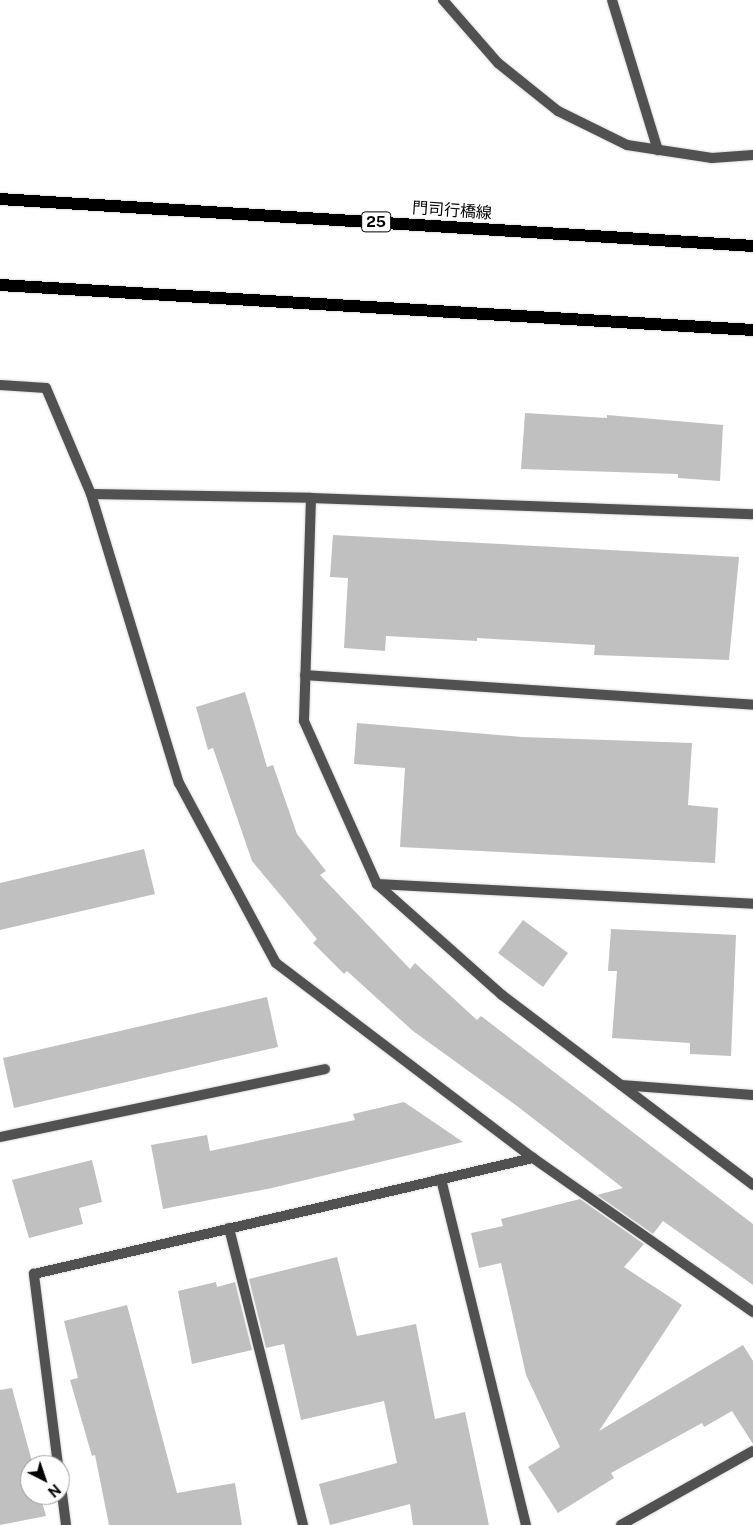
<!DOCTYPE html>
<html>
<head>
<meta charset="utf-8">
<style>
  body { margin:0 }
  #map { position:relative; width:753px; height:1525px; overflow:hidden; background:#fff; font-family:"Public Sans","Noto Sans JP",sans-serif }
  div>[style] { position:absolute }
  .building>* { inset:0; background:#c0c0c0 }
  .roads { filter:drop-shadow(0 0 1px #dbdbdb) drop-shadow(0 0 1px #dbdbdb) }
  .service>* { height:10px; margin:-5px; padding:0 5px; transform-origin:5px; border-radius:5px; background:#515151 }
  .minor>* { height:10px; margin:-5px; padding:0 5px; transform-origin:5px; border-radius:5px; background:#515151 }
  .primary>* { height:12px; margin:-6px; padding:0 6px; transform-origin:6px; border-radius:6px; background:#000 }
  span { translate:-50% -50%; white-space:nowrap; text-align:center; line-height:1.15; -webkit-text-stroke:4px #fff; paint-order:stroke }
  .shield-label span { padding:1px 4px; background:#fff; border:1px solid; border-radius:4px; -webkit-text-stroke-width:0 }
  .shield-label { font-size:15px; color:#000; font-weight:700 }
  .street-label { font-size:16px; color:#000 }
  .north { position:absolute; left:20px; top:1455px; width:50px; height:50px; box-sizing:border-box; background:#fff; border:1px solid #999; border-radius:50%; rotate:139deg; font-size:14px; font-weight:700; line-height:20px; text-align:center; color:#000 }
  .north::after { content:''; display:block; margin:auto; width:18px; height:22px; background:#000; clip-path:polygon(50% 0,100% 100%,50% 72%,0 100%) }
</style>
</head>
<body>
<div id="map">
  <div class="building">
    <div style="clip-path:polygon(525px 413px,607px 418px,607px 415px,723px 425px,720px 481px,678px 478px,678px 474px,521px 469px)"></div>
    <div style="clip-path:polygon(333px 535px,739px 557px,729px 660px,594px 655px,595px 645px,477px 638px,477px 641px,386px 636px,385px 651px,344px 648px,348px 578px,330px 577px)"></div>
    <div style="clip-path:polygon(245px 692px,267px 767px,273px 765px,297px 834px,326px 871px,320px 875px,410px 969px,415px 963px,477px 1020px,481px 1016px,753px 1224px,753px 1285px,663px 1221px,653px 1234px,597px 1195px,623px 1188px,517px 1106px,413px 1031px,347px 971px,344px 974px,313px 943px,317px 939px,252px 861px,213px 748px,208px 750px,196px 707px)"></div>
    <div style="clip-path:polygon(357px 723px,522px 737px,692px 743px,688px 805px,718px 808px,715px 863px,400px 847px,405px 768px,354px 764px)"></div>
    <div style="clip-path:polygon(144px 849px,155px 894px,0 930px,0 883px)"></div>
    <div style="clip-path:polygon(523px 920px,568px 953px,543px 987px,498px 953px)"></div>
    <div style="clip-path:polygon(611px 929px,736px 935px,731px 1056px,690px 1054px,690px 1043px,612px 1038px,617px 971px,608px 971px)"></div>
    <div style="clip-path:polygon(267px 997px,278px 1047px,14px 1108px,3px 1058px)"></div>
    <div style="clip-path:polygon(404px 1102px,463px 1142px,272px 1188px,163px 1209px,151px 1145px,207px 1135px,210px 1151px,355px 1120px,353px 1114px)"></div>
    <div style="clip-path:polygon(92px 1160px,102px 1202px,79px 1208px,83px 1224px,29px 1238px,12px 1180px)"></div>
    <div style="clip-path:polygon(580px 1199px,644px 1244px,624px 1267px,682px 1305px,599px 1431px,743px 1345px,753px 1361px,753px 1444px,732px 1411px,704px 1427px,702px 1423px,611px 1473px,614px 1478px,558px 1513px,528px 1467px,560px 1447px,526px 1375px,501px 1263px,479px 1268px,471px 1233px,503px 1226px,501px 1219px)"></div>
    <div style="clip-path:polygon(337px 1257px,357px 1336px,416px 1324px,435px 1419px,465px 1412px,489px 1525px,413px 1525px,410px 1504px,330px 1525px,319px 1484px,397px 1463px,384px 1401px,301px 1420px,284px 1344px,266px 1348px,249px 1279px)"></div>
    <div style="clip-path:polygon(216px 1282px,217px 1287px,235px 1282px,252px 1350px,192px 1364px,178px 1291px)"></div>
    <div style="clip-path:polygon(127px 1305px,177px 1493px,235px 1483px,242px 1525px,109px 1525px,95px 1455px,92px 1456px,70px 1380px,78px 1378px,64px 1321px)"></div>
    <div style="clip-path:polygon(12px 1388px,33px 1465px,30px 1465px,30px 1495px,40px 1495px,46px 1516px,0 1525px,0 1390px)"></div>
  </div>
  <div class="roads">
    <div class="service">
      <div style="left:0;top:1137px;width:332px;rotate:-11.8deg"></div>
    </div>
    <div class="minor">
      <div style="left:443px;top:0;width:84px;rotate:48.9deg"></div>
      <div style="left:498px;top:63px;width:77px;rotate:38.7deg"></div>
      <div style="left:558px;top:111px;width:77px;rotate:26.2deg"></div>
      <div style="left:627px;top:145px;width:86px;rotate:8.7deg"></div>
      <div style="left:712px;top:158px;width:41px;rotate:-4.2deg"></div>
      <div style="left:612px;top:0;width:157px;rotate:73deg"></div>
      <div style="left:0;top:385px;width:46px;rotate:3.7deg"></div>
      <div style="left:46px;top:388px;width:115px;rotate:67deg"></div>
      <div style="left:91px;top:494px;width:302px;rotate:73.1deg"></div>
      <div style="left:179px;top:783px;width:204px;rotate:61.7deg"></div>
      <div style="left:276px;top:963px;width:323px;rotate:37.2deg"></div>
      <div style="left:533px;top:1158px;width:269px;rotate:35deg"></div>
      <div style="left:91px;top:494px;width:220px;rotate:1deg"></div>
      <div style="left:311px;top:498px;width:442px;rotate:2.1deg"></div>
      <div style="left:311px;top:498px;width:223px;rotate:91.8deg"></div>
      <div style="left:304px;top:721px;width:179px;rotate:65.9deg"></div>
      <div style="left:377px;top:884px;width:377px;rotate:3deg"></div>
      <div style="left:305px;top:675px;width:449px;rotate:3.8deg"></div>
      <div style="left:377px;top:884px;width:167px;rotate:41.6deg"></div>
      <div style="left:502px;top:995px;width:315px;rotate:37.1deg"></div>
      <div style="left:621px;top:1085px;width:132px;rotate:4.3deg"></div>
      <div style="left:441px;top:1179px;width:356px;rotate:76.2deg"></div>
      <div style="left:229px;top:1228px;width:306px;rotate:76deg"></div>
      <div style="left:58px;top:1465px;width:193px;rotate:-97.2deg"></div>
      <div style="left:34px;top:1274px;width:512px;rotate:-13.09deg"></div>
      <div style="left:60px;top:1478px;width:47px;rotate:82.7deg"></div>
      <div style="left:621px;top:1525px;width:151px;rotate:-29.3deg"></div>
    </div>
    <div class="primary">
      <div style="left:0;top:199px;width:754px;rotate:3.57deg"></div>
      <div style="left:0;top:285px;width:754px;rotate:3.42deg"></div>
    </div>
  </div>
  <div class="shield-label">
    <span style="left:376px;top:222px">25</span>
  </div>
  <div class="street-label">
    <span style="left:452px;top:211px;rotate:4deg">門司行橋線</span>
  </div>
  <div class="north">N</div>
</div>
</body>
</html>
